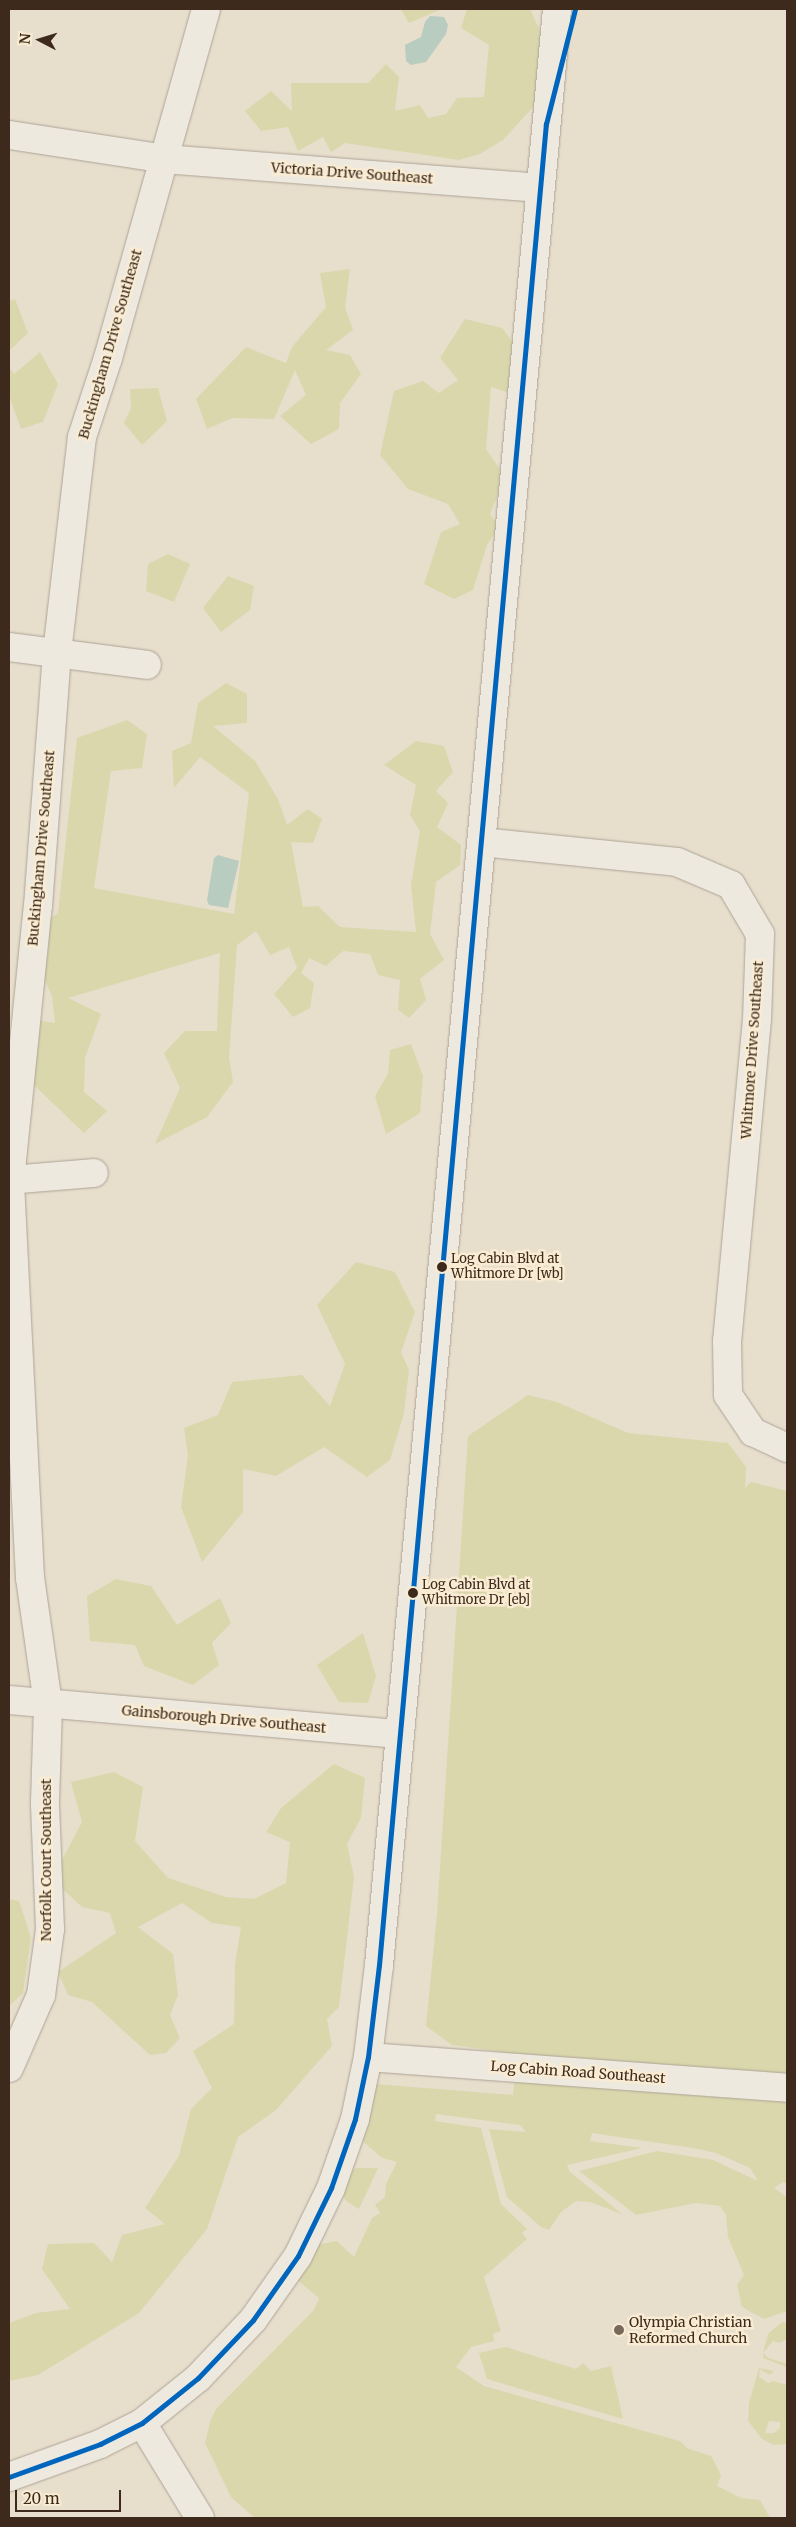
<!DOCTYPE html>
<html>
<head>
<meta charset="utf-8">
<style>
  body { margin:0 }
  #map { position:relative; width:796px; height:2527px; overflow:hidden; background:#e8decc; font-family:Merriweather,serif }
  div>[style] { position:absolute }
  .green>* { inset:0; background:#dad7ad }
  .water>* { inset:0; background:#b8ccbf }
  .roads { filter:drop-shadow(0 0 1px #ada396) drop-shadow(0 0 1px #ada396) }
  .street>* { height:28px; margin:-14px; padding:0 14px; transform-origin:14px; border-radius:14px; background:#eee9df }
  .secondary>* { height:28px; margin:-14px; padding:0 14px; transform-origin:14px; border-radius:14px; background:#eee9df }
  .bus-1>* { height:5px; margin:-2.5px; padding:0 2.5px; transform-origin:2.5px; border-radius:2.5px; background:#0065bd }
  .dots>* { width:14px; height:14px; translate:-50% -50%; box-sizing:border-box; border:2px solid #f9ecd2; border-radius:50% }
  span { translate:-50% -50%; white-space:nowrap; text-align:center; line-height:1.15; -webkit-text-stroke:5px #f9ecd2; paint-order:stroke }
  .bus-label { font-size:13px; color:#3d2a1c }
  .left { translate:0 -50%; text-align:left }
  .street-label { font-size:14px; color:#3d2a1c }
  .poi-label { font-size:14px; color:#3d2a1c }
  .frame { position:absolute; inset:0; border:10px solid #3d2a1c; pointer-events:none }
  .north { position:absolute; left:15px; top:15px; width:50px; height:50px; -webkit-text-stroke:4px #f9ecd2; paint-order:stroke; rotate:275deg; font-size:14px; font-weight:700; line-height:20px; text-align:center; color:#3d2a1c }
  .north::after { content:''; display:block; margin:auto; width:18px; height:22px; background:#3d2a1c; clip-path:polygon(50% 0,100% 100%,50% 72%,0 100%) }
  .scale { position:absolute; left:15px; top:2490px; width:106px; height:22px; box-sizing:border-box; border:2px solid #3d2a1c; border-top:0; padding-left:6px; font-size:15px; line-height:18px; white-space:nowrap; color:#3d2a1c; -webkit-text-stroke:4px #f9ecd2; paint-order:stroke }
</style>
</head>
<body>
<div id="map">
  <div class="green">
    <div style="clip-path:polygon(401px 9px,442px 9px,409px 23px)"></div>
    <div style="clip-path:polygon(467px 9px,530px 9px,549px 51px,533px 107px,503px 140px,480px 154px,459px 160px,345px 143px,331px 152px,323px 137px,298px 151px,288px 127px,261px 131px,245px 111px,271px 91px,292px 111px,291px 83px,368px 83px,386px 64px,399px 77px,395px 111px,420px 105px,428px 118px,446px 114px,457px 98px,484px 97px,489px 45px,461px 28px)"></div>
    <div style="clip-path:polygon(350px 269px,345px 307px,353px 330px,326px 350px,350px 355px,361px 374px,340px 403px,339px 429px,311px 444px,280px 416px,306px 395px,295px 370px,274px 419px,232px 418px,207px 429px,196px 399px,246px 347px,286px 363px,292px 347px,326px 307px,320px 273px)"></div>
    <div style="clip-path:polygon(15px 299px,28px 333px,9px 351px,9px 301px)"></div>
    <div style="clip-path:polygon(465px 319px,502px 328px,519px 350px,510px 393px,491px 387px,486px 449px,505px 477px,490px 514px,499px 527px,487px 545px,473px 590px,454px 599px,424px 584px,441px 532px,460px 524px,448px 504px,408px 489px,380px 455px,394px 391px,423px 381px,439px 393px,458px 380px,440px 358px)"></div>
    <div style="clip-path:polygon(40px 352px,58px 384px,43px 422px,21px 429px,9px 395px,9px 367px,14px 374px)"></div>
    <div style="clip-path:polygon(158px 388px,167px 421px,142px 445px,124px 423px,131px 408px,130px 389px)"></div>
    <div style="clip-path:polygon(168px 554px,190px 564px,174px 602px,146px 591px,148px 564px)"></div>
    <div style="clip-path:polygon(228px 576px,254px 586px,250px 610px,221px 632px,203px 608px)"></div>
    <div style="clip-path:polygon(226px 683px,247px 694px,247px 723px,213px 726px,255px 761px,278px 799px,287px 825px,308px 809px,322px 819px,313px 843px,291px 842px,303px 907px,318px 906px,340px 927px,416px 932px,411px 885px,420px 831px,410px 815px,416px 785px,384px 765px,416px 741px,444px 746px,453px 772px,436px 791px,448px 803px,437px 827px,461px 845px,460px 865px,436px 882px,430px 934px,444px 960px,420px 979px,426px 1000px,409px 1018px,398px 1010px,400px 980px,378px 975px,370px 954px,343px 951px,326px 966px,309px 958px,301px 973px,314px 983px,310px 1008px,293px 1017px,274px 994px,297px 968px,289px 947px,270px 955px,256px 931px,237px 945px,229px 1057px,233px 1082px,207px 1117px,155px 1144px,180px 1088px,164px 1053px,185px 1031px,217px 1031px,220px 953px,68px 998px,101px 1014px,85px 1058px,84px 1092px,107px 1111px,84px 1133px,14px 1066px,20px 1018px,55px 1023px,52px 996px,25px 936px,58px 913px,77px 738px,127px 720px,147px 734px,142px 768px,111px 771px,94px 888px,234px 914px,249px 793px,200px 757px,174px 788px,172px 751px,191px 743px,198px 703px)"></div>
    <div style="clip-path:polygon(411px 1044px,423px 1076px,420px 1113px,386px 1134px,375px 1096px,388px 1074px,390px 1050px)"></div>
    <div style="clip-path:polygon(356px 1262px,395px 1272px,415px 1312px,401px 1352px,409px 1370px,404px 1413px,390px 1460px,367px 1477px,324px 1447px,276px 1476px,243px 1469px,243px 1512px,202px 1562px,181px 1507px,188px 1455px,184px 1428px,218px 1415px,232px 1382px,302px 1375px,330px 1406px,345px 1364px,317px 1305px)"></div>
    <div style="clip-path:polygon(528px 1395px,557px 1402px,628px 1433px,728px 1443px,746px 1467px,745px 1488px,751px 1482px,787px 1491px,787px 2184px,783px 2182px,774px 2188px,787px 2197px,787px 2311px,764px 2319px,742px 2307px,737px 2285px,744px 2275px,728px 2237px,726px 2215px,720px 2206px,696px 2203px,636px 2215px,579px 2171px,657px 2151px,713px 2160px,758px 2181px,750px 2168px,716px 2153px,693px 2148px,592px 2133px,590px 2141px,642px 2148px,567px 2165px,570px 2172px,622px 2214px,590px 2202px,576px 2201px,561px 2212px,549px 2230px,541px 2227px,507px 2197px,489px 2129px,526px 2132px,520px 2125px,436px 2114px,435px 2121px,481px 2128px,501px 2204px,527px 2229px,522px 2233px,527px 2239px,484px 2277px,501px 2331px,493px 2334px,494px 2341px,471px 2347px,456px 2367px,484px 2386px,680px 2441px,687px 2448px,711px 2456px,721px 2475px,717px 2486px,741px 2498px,760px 2500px,770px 2518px,255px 2518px,231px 2497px,205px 2443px,211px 2419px,216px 2409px,314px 2310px,319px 2298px,289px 2273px,305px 2247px,337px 2241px,354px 2257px,372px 2218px,380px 2213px,375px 2205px,385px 2197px,386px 2184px,397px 2162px,382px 2158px,358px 2137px,375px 2084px,513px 2095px,518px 2054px,452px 2045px,426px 2026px,437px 1914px,468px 1436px)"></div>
    <div style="clip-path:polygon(116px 1579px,151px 1586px,177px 1625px,220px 1598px,231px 1623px,212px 1643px,219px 1665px,193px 1685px,144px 1666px,135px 1645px,90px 1641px,87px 1596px)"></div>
    <div style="clip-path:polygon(363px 1633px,376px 1676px,368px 1703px,339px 1702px,317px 1665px)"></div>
    <div style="clip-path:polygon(334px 1764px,365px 1778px,361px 1818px,347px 1844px,354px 1877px,339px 2007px,327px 2019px,332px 2046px,276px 2110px,238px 2137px,207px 2229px,139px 2313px,38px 2375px,9px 2381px,9px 2323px,36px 2313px,70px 2309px,42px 2269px,48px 2244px,94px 2243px,112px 2262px,122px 2235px,165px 2224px,145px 2208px,179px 2156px,191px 2109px,212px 2088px,193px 2051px,234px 2024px,235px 1964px,241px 1927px,212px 1923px,182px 1903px,138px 1927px,173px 1954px,178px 1995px,170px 2015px,180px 2038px,166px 2053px,150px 2055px,92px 2002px,68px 1995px,58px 1972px,116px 1933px,110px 1913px,82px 1907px,52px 1879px,82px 1822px,71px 1782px,114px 1772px,143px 1787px,135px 1841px,168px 1878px,226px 1897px,254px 1899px,286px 1883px,290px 1842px,266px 1832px,281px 1808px)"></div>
    <div style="clip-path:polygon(9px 1899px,19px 1901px,31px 1938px,23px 1993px,9px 2006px)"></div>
    <div style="clip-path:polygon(356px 2168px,378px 2168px,359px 2209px,346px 2201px,337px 2183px)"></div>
    <div style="clip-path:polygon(782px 2322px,787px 2323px,787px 2339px,780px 2343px,773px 2341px,763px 2353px,768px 2358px,787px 2364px,787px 2367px,763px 2358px,763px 2353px,768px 2334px)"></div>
    <div style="clip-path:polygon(506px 2347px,576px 2369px,583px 2363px,591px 2371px,611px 2366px,623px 2419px,487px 2379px,479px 2353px)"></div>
    <div style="clip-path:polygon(evenodd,759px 2368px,774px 2371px,770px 2375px,760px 2369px,759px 2377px,768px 2383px,773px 2381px,787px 2385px,787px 2444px,774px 2445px,762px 2439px,748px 2421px,749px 2403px,759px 2368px,769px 2421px,780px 2422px,780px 2428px,774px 2433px,765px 2433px,769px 2421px)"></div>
  </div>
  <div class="water">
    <div style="clip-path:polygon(430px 16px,444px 17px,448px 25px,446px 34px,426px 62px,411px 65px,406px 61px,405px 45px,421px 37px,425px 22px)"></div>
    <div style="clip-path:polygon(218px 855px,239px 861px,228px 908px,209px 905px,207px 900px,214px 858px)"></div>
  </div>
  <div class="roads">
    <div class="street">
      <div style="left:9px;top:135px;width:158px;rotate:8.7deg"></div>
      <div style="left:165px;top:159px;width:376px;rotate:4.4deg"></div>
      <div style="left:9px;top:647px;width:139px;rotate:7.4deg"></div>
      <div style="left:481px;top:842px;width:197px;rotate:5.8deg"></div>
      <div style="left:677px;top:862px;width:59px;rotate:23.1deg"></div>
      <div style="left:731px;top:885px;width:57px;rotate:59.4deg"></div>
      <div style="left:760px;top:934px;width:85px;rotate:92deg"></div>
      <div style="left:757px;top:1019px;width:323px;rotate:95.3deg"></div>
      <div style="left:727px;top:1341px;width:54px;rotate:88.9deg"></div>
      <div style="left:728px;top:1395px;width:45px;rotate:56deg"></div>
      <div style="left:753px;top:1432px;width:38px;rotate:25deg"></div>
      <div style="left:9px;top:1180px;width:85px;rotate:-4.7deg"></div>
      <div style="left:9px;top:1700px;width:392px;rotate:5deg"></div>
      <div style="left:368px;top:2057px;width:420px;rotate:4.2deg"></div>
      <div style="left:9px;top:2068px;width:80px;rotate:-66.3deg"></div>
      <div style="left:41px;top:1995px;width:67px;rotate:-82.2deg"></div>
      <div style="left:50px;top:1929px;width:127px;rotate:-92.3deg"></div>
      <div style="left:45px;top:1802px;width:98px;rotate:-88.2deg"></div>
      <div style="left:48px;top:1704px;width:127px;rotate:-98.1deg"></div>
      <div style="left:30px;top:1578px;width:399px;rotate:-92.9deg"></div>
      <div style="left:10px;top:1180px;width:275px;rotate:-84.2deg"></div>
      <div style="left:38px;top:906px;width:254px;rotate:-85.7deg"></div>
      <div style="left:57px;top:653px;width:217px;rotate:-83.4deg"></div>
      <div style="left:82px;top:437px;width:83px;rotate:-71.8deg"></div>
      <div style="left:108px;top:358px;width:362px;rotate:-74.3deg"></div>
      <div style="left:142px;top:2423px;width:111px;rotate:58.6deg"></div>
    </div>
    <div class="secondary">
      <div style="left:9px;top:2477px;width:97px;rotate:-19.9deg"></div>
      <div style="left:100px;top:2444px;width:47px;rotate:-26.6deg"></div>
      <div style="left:142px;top:2423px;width:72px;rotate:-38.8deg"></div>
      <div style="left:198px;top:2378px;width:80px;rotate:-46.5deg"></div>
      <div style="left:253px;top:2320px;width:78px;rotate:-54.9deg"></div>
      <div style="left:298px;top:2256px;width:76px;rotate:-64.1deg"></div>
      <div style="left:331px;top:2188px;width:73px;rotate:-70.8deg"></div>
      <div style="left:355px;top:2119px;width:63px;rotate:-78.2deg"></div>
      <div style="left:368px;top:2057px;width:93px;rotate:-83.2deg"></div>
      <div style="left:379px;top:1965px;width:1964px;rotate:-84.8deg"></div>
    </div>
  </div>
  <div class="bus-1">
    <div style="left:9px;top:2477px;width:97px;rotate:-19.9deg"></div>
    <div style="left:100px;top:2444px;width:47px;rotate:-26.6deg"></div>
    <div style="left:142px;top:2423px;width:72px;rotate:-38.8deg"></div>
    <div style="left:198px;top:2378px;width:80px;rotate:-46.5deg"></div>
    <div style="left:253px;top:2320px;width:78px;rotate:-54.9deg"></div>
    <div style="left:298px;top:2256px;width:76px;rotate:-64.1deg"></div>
    <div style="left:331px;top:2188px;width:73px;rotate:-70.8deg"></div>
    <div style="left:355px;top:2119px;width:63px;rotate:-78.2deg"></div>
    <div style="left:368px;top:2057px;width:93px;rotate:-83.2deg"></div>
    <div style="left:379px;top:1965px;width:1849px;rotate:-84.82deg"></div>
    <div style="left:546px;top:124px;width:119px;rotate:-75.8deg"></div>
  </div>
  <div class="dots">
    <div style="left:442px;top:1267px;background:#3d2a1c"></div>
    <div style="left:413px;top:1593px;background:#3d2a1c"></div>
    <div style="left:619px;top:2330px;background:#79695a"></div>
  </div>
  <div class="bus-label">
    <span class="left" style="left:451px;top:1267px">Log Cabin Blvd at<br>Whitmore Dr [wb]</span>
    <span class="left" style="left:422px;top:1593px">Log Cabin Blvd at<br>Whitmore Dr [eb]</span>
  </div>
  <div class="street-label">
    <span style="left:352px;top:173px;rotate:4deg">Victoria Drive Southeast</span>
    <span style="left:110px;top:344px;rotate:-74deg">Buckingham Drive Southeast</span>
    <span style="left:41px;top:848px;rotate:-85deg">Buckingham Drive Southeast</span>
    <span style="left:752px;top:1050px;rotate:-86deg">Whitmore Drive Southeast</span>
    <span style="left:224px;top:1719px;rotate:5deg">Gainsborough Drive Southeast</span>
    <span style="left:46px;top:1860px;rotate:-90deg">Norfolk Court Southeast</span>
    <span style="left:578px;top:2072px;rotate:4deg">Log Cabin Road Southeast</span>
  </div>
  <div class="poi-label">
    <span class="left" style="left:629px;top:2330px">Olympia Christian<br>Reformed Church</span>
  </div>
  <div class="frame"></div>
  <div class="north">N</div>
  <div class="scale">20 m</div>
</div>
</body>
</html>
